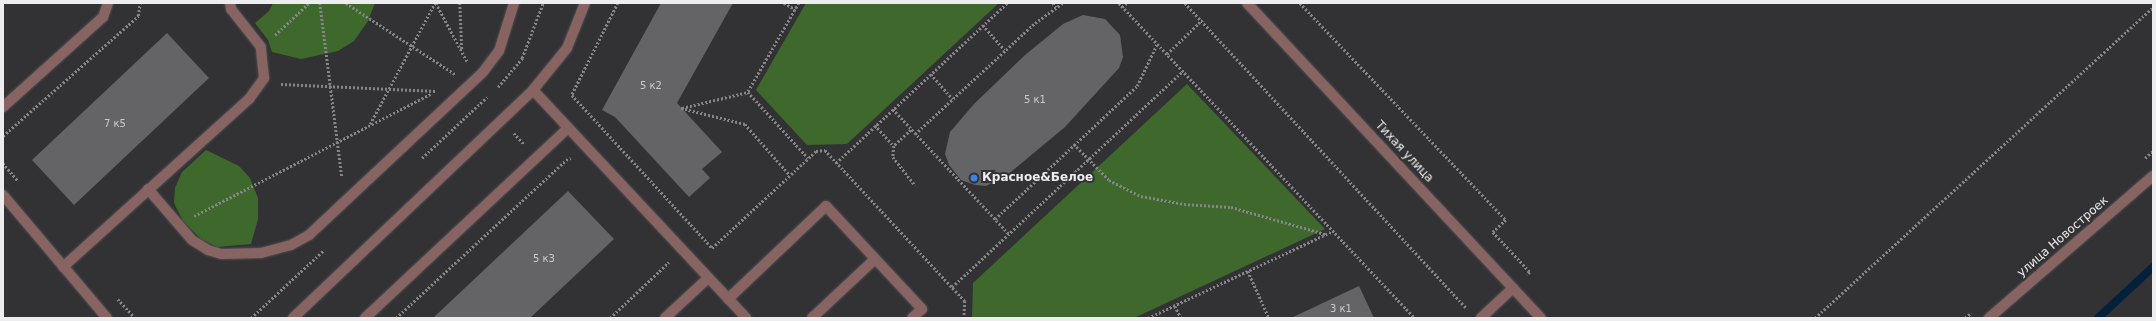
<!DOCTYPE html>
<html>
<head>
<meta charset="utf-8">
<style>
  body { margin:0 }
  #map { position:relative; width:2156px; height:321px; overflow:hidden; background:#323235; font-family:"DejaVu Sans",sans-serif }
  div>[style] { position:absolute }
  .green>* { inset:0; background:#3f682c }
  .stream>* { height:8px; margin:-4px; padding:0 4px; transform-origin:4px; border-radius:4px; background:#04213c }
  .building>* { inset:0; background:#646366 }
  .path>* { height:2.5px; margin-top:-1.25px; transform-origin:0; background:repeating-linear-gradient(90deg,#868688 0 2px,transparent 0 4px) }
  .roads { filter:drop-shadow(0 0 1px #505053) drop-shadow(0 0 1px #505053) }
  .minor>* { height:10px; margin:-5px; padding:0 5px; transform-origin:5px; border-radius:5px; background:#876461 }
  .dots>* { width:11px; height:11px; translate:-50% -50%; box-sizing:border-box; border:2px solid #323235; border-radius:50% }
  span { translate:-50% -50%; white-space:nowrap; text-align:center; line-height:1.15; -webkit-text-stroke:4px #323235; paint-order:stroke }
  .number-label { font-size:10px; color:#cbcacc }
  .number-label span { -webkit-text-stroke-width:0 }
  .street-label { font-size:12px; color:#edecee }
  .poi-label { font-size:12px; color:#edecee; font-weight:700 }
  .left { translate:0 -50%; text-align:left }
  .frame { position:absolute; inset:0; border:4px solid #edecee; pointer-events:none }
</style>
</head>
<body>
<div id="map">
  <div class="green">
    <div style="clip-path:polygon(273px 3px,375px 3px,368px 21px,354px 41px,338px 51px,301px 59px,272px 52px,268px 40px,255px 23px,269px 11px)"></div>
    <div style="clip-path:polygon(806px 3px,999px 3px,847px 144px,807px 145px,756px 90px)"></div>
    <div style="clip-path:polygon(1187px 84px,1325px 229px,1134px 318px,972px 318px,973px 283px)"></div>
    <div style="clip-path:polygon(206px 150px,239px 166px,250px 178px,258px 198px,258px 219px,251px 244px,217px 247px,201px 239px,183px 221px,174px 203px,175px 188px,182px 172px)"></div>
  </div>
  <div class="stream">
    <div style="left:2098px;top:318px;width:75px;rotate:-42.8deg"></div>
  </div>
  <div class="building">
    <div style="clip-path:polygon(661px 3px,733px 3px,677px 103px,722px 152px,702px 169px,710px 178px,689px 197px,615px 117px,602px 110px)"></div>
    <div style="clip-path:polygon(1083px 15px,1105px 19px,1120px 35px,1123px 57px,1119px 68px,1065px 127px,1006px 176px,986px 186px,975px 185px,961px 180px,949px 165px,945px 154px,950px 132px,974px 104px,1025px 55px,1063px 24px)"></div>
    <div style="clip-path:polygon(167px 33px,209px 78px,74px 205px,32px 160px)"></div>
    <div style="clip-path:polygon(568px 191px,614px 239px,530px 318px,433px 318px)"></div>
    <div style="clip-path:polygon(1359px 286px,1374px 318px,1291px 318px)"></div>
  </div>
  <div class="path">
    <div style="left:320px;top:3px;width:175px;rotate:82.8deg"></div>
    <div style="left:346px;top:3px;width:130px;rotate:33.1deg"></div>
    <div style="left:436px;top:3px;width:66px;rotate:61.9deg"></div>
    <div style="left:460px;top:3px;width:47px;rotate:87.6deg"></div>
    <div style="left:618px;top:3px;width:103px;rotate:116.6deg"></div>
    <div style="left:572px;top:95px;width:207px;rotate:47.5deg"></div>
    <div style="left:712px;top:248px;width:142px;rotate:-43deg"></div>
    <div style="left:816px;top:151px;width:9px;rotate:-6deg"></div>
    <div style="left:825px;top:150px;width:206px;rotate:47.2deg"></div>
    <div style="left:965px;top:301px;width:17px;rotate:93deg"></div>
    <div style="left:784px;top:3px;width:13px;rotate:29deg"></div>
    <div style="left:799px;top:3px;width:103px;rotate:119.8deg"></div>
    <div style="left:748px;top:92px;width:89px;rotate:47.7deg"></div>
    <div style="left:1053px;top:3px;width:5px;rotate:53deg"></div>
    <div style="left:1119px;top:3px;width:432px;rotate:46.8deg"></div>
    <div style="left:1185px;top:3px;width:414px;rotate:47.3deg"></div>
    <div style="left:1300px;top:3px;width:299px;rotate:46.5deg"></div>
    <div style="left:1506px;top:220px;width:18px;rotate:137deg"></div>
    <div style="left:1493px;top:232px;width:54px;rotate:47.2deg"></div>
    <div style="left:1530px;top:272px;width:4px;rotate:135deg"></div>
    <div style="left:1122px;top:7px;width:6px;rotate:-39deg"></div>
    <div style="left:983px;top:25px;width:33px;rotate:49deg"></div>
    <div style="left:275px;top:35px;width:47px;rotate:-43.3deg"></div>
    <div style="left:1167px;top:54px;width:49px;rotate:-44.2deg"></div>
    <div style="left:931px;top:74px;width:33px;rotate:49deg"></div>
    <div style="left:281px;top:84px;width:155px;rotate:2.6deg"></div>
    <div style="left:498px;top:87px;width:38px;rotate:-50deg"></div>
    <div style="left:522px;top:58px;width:59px;rotate:-69.1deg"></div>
    <div style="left:681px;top:108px;width:66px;rotate:14deg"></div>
    <div style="left:745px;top:124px;width:68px;rotate:48.6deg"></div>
    <div style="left:682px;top:108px;width:68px;rotate:-13.6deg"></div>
    <div style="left:893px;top:109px;width:171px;rotate:47.1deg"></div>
    <div style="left:370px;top:124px;width:137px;rotate:-61.8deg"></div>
    <div style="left:875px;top:125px;width:28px;rotate:48deg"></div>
    <div style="left:911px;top:130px;width:23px;rotate:137deg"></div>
    <div style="left:894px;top:146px;width:11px;rotate:95deg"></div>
    <div style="left:893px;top:157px;width:36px;rotate:52deg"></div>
    <div style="left:514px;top:133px;width:15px;rotate:48deg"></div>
    <div style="left:915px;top:134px;width:163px;rotate:-42.8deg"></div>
    <div style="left:1035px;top:23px;width:34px;rotate:-36deg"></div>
    <div style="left:3px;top:136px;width:181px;rotate:-41.6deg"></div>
    <div style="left:138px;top:16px;width:13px;rotate:-81deg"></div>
    <div style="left:1074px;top:144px;width:50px;rotate:45.8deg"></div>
    <div style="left:1109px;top:180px;width:36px;rotate:27deg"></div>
    <div style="left:1141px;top:196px;width:44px;rotate:10.5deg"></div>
    <div style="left:1184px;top:204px;width:47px;rotate:3.7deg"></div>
    <div style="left:1231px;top:207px;width:98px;rotate:16deg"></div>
    <div style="left:422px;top:158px;width:89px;rotate:-43.2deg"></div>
    <div style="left:2145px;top:158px;width:11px;rotate:-41deg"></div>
    <div style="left:3px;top:163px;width:23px;rotate:50deg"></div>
    <div style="left:836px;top:163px;width:234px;rotate:-43.1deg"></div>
    <div style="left:194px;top:216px;width:266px;rotate:-27.3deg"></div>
    <div style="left:995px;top:219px;width:195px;rotate:-43.1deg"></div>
    <div style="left:1137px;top:86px;width:47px;rotate:-64.5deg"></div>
    <div style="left:1248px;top:271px;width:51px;rotate:65.9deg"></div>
    <div style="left:952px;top:287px;width:316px;rotate:-43.1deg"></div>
    <div style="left:118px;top:299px;width:25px;rotate:48deg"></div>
    <div style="left:1175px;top:306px;width:13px;rotate:63deg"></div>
    <div style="left:251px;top:318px;width:100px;rotate:-43deg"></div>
    <div style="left:396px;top:318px;width:232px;rotate:-42.9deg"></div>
    <div style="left:566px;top:160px;width:5px;rotate:-22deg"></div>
    <div style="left:610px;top:318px;width:81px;rotate:-43.5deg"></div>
    <div style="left:1148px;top:318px;width:204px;rotate:-25.2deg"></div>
    <div style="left:1815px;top:318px;width:459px;rotate:-42.6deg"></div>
    <div style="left:1965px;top:318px;width:8px;rotate:-40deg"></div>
  </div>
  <div class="roads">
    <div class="minor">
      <div style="left:1247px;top:3px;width:431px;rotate:47deg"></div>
      <div style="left:533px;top:90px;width:312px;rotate:46.9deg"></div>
      <div style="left:3px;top:107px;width:135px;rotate:-42deg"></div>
      <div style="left:103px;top:17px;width:15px;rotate:-70deg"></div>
      <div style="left:148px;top:189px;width:67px;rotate:49.2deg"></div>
      <div style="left:192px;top:240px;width:19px;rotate:32deg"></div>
      <div style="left:208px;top:250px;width:14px;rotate:17deg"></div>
      <div style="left:221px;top:254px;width:40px;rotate:-1.4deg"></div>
      <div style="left:261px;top:253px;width:31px;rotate:-15deg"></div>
      <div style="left:291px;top:245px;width:21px;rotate:-29deg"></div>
      <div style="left:309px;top:235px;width:238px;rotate:-43.1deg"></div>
      <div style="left:483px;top:72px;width:26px;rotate:-53deg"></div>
      <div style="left:499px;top:51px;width:50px;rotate:-72.6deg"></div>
      <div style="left:3px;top:195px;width:161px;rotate:49.8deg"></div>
      <div style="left:63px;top:267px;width:251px;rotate:-42.1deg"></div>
      <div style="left:249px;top:99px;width:26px;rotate:-54deg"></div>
      <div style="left:264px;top:78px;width:31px;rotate:-96deg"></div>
      <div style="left:261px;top:47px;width:48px;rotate:-128.3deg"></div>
      <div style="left:231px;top:9px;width:6px;rotate:-99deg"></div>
      <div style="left:728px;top:299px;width:135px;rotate:-43.5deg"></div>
      <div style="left:826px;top:206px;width:141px;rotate:47deg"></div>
      <div style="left:922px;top:309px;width:13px;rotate:138deg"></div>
      <div style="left:293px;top:318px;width:331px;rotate:-43.5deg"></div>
      <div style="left:533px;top:90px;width:54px;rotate:-51deg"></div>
      <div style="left:567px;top:48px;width:48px;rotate:-68.2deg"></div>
      <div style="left:365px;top:318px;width:278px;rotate:-43.1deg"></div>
      <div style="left:665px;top:318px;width:59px;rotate:-42.9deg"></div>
      <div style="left:812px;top:318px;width:86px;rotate:-43.1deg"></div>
      <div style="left:1481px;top:318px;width:44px;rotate:-43.2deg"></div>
      <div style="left:1989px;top:318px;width:217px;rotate:-40.9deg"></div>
    </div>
  </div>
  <div class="dots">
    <div style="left:974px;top:178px;background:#3f7fe0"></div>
  </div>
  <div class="number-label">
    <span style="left:651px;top:86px">5 к2</span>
    <span style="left:1035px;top:100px">5 к1</span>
    <span style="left:115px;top:124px">7 к5</span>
    <span style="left:544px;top:259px">5 к3</span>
    <span style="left:1341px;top:309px">3 к1</span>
  </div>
  <div class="street-label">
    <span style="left:1404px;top:152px;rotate:47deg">Тихая улица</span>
    <span style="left:2063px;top:237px;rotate:-41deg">улица Новостроек</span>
  </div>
  <div class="poi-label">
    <span class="left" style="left:982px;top:178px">Красное&amp;Белое</span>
  </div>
  <div class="frame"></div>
</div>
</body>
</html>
